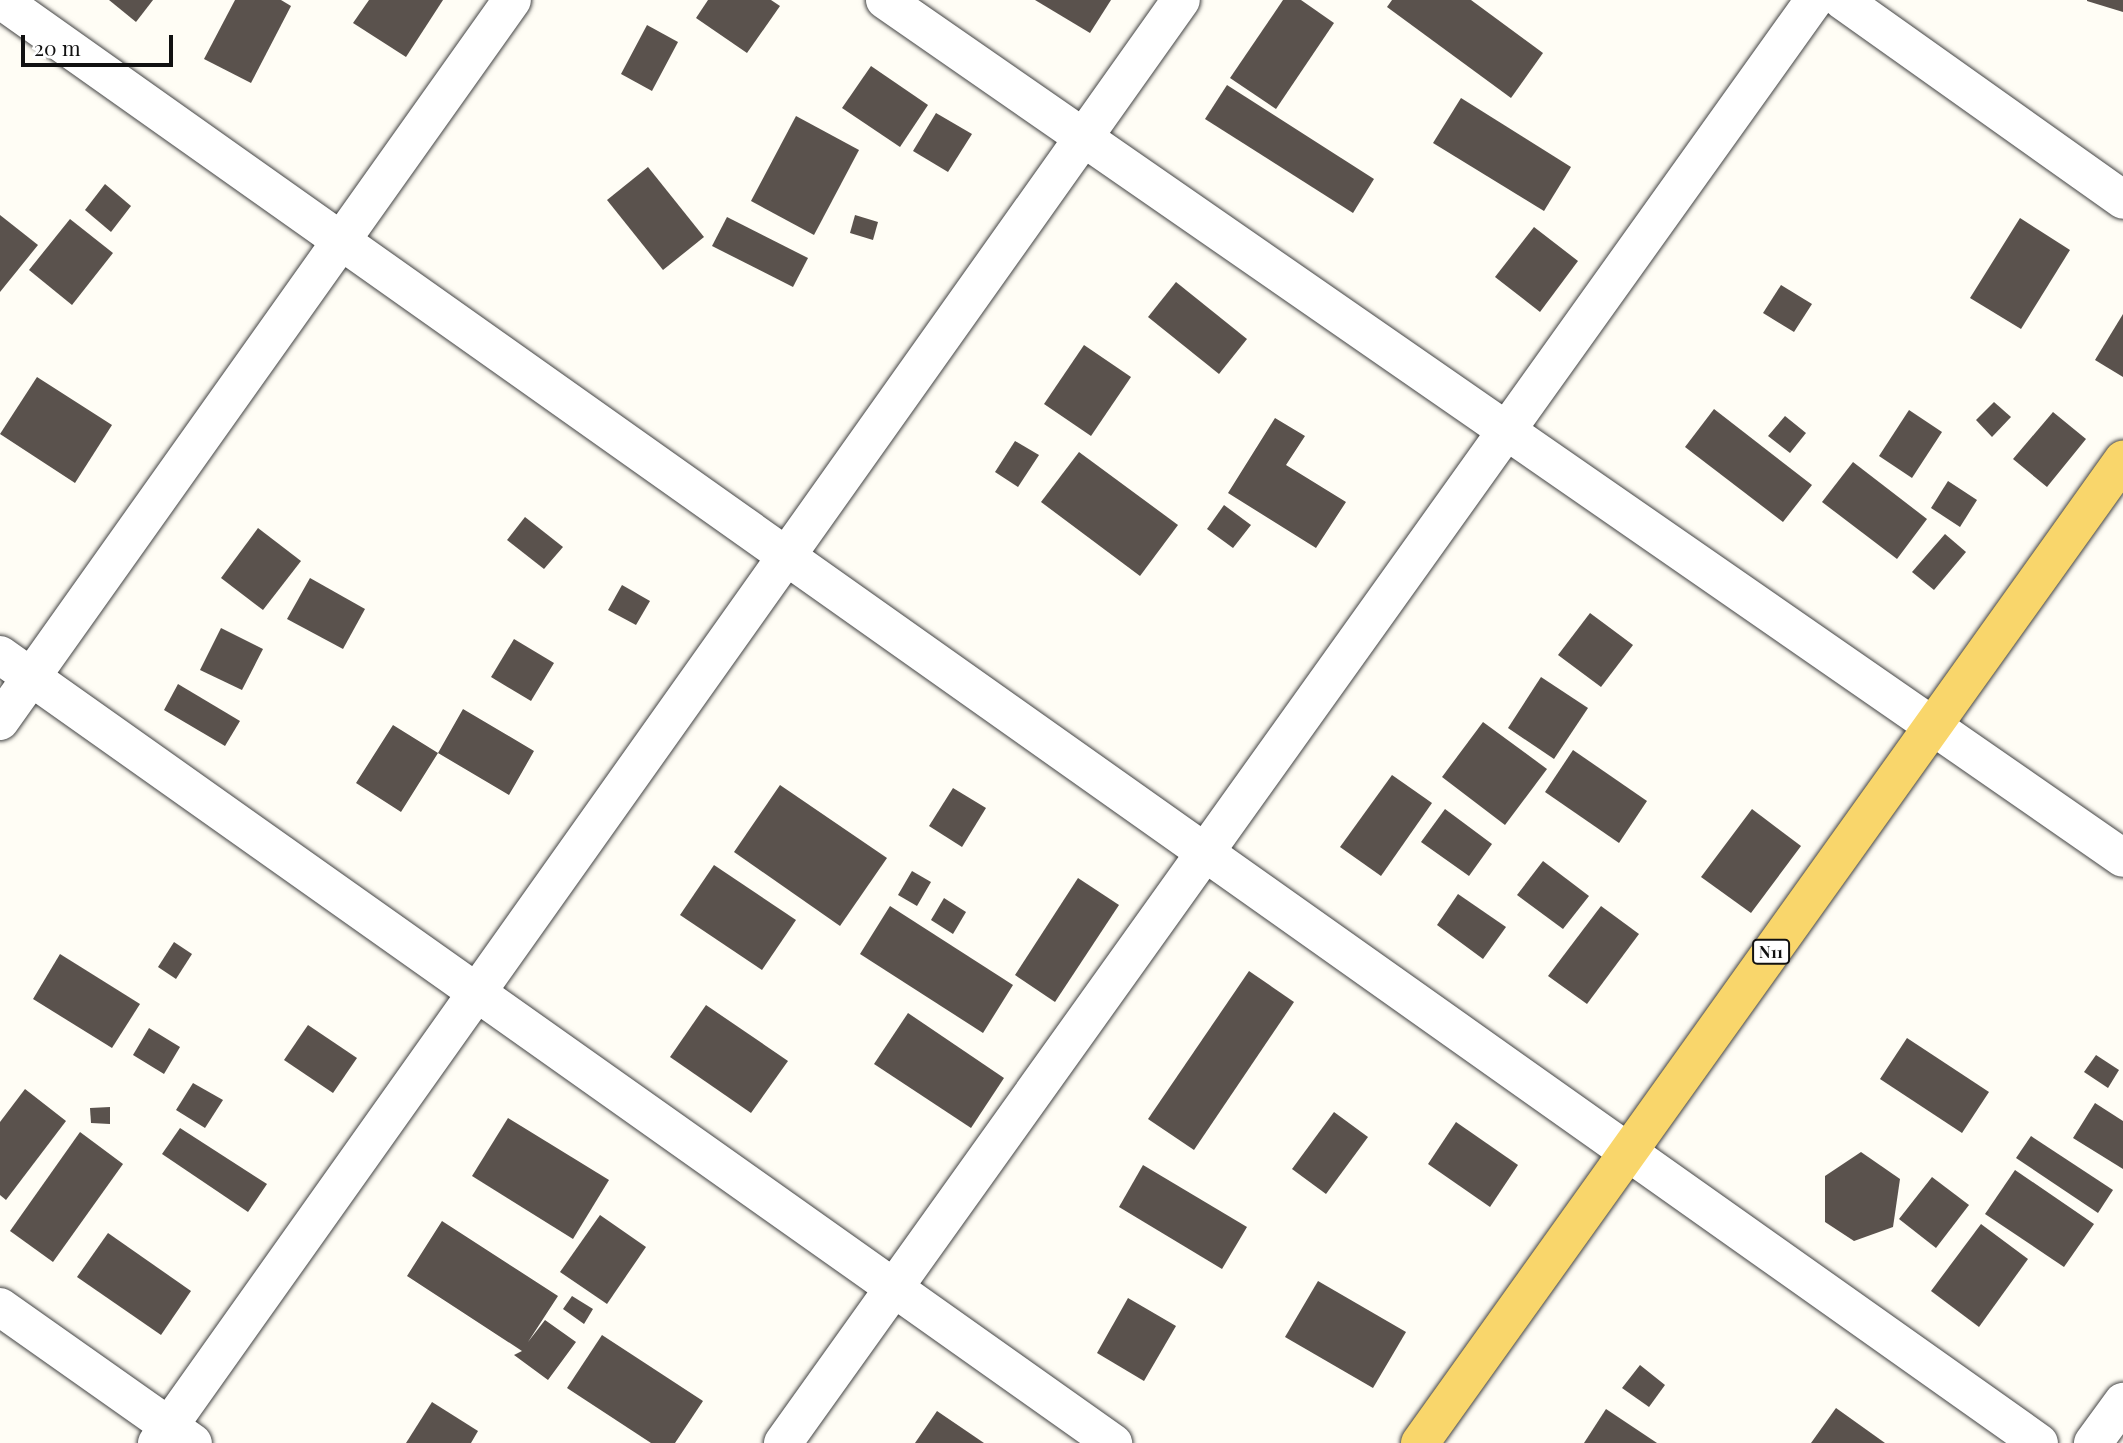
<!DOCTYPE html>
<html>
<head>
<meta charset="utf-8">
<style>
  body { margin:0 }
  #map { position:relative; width:2123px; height:1443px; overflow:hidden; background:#fffdf5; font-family:"Playfair Display",serif }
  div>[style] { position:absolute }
  .building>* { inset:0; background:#5a524d }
  .roads { filter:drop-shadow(0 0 2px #444) drop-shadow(0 0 2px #444) }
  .minor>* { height:38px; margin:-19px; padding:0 19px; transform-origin:19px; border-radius:19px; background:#fff }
  .primary>* { height:38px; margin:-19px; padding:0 19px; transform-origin:19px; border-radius:19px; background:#f9d66b }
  span { translate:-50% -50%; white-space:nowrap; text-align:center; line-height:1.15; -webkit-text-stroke:7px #fff; paint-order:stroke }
  .shield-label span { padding:2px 5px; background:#fff; border:2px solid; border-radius:5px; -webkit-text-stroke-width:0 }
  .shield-label { font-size:16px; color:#111; font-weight:700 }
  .scale { position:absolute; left:21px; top:35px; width:152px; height:32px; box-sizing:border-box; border:4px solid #111; border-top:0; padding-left:9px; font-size:21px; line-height:24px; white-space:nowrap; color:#111; -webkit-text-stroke:5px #fff; paint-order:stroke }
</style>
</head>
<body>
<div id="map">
  <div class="building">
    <div style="clip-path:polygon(109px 0,153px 0,136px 22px)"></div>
    <div style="clip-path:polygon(235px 0,281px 0,291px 6px,251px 83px,204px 59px)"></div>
    <div style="clip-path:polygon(369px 0,443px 0,406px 57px,353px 23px)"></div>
    <div style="clip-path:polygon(708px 0,771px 0,780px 6px,747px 53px,696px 18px)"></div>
    <div style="clip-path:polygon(1035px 0,1111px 0,1090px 33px)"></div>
    <div style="clip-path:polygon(1283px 0,1301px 0,1334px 23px,1276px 109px,1230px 78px)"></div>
    <div style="clip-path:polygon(1392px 0,1471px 0,1543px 53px,1511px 98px,1387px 7px)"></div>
    <div style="clip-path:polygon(2087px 0,2123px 0,2123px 12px,2087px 1px)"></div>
    <div style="clip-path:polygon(647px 25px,678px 42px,652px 91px,621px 74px)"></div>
    <div style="clip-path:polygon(871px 66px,928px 105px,900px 147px,842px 108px)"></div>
    <div style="clip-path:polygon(1227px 85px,1374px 179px,1353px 213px,1205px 119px)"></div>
    <div style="clip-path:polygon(1461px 98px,1571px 167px,1544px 211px,1433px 143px)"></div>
    <div style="clip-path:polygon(936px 113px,972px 134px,948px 172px,913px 151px)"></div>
    <div style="clip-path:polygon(796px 116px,859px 150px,814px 235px,751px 201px)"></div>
    <div style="clip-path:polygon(648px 167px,704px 237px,663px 270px,607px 200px)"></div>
    <div style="clip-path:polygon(105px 184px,131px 206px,111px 232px,85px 210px)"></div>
    <div style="clip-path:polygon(0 215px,38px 245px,0 292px)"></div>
    <div style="clip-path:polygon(855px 215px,878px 222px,873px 240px,850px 233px)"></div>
    <div style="clip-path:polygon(727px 217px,808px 258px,793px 287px,712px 246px)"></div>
    <div style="clip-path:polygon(2020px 218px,2070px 250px,2021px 329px,1970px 298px)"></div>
    <div style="clip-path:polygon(70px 219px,113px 253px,72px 305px,29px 270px)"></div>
    <div style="clip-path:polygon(1534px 227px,1578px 261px,1540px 312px,1495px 277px)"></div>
    <div style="clip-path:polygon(1176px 282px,1247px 339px,1219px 374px,1148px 317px)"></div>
    <div style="clip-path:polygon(1781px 285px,1812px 304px,1794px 332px,1763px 313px)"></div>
    <div style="clip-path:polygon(2123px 314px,2123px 377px,2095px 360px)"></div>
    <div style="clip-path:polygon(1084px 345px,1131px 377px,1091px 436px,1044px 404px)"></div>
    <div style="clip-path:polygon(37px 377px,112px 425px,75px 483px,0 434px)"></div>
    <div style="clip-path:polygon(1994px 402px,2011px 417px,1992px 437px,1976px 420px)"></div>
    <div style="clip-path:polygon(1714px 409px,1812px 485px,1783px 522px,1685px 447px)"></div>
    <div style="clip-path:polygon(1909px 410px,1942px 432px,1912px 478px,1879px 456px)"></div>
    <div style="clip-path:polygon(2053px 412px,2086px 439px,2047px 487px,2013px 459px)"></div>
    <div style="clip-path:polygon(1785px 416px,1806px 433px,1790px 453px,1768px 436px)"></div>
    <div style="clip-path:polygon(1275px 418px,1305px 436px,1286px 465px,1346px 502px,1316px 548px,1228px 493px)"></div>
    <div style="clip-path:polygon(1015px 441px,1039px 455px,1018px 487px,995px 472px)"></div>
    <div style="clip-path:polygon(1079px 452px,1178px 525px,1140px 576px,1041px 502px)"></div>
    <div style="clip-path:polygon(1853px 462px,1927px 519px,1897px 559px,1822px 502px)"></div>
    <div style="clip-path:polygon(1948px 481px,1977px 500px,1960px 527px,1931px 508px)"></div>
    <div style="clip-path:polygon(1224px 505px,1251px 525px,1233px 548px,1207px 529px)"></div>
    <div style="clip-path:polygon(525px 517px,563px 547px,544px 569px,507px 540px)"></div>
    <div style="clip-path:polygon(258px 528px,301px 561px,263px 610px,221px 578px)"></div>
    <div style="clip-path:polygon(1945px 534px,1966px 552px,1934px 590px,1912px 572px)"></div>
    <div style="clip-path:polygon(310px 578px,365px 609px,343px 649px,287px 619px)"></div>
    <div style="clip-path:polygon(622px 585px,650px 601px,636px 625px,608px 610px)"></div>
    <div style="clip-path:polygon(1590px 613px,1633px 645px,1601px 687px,1558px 655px)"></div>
    <div style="clip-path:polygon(221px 628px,263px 649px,242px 690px,200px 670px)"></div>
    <div style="clip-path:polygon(514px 639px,554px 663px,531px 701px,491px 677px)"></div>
    <div style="clip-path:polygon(1541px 677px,1588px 708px,1554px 759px,1508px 728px)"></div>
    <div style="clip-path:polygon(178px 684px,240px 721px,225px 746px,164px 710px)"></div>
    <div style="clip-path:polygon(463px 709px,534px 751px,509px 795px,438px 753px,401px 812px,356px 783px,393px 725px,438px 753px)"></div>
    <div style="clip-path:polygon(1483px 722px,1547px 769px,1505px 825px,1442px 777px)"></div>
    <div style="clip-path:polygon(1573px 750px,1647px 801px,1619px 843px,1545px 792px)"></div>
    <div style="clip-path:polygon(1392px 775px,1432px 803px,1381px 876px,1340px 847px)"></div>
    <div style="clip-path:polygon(780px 785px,887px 858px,840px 926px,734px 852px)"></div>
    <div style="clip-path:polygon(953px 788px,986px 808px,962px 847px,929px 826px)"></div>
    <div style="clip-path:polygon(1445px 809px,1492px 844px,1469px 876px,1421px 842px)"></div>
    <div style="clip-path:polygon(1752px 809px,1801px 846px,1751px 913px,1701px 877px)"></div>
    <div style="clip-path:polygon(1543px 861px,1589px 896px,1563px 929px,1517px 895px)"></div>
    <div style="clip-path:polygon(714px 865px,796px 920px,762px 970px,680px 915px)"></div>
    <div style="clip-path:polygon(912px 871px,931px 882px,917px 906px,898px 895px)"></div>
    <div style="clip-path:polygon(1078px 878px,1119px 905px,1055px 1002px,1015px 975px)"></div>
    <div style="clip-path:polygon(1458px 894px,1506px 927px,1483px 959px,1437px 925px)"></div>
    <div style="clip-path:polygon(944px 898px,966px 912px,953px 934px,931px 920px)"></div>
    <div style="clip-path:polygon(890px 906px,1013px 985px,983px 1033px,860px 954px)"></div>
    <div style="clip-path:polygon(1601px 906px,1639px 934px,1587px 1004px,1548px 976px)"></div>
    <div style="clip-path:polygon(174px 942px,192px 954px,176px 979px,158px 967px)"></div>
    <div style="clip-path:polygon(60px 954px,140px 1004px,112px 1048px,33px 999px)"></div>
    <div style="clip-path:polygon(1249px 971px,1294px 1002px,1194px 1150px,1148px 1119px)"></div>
    <div style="clip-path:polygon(706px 1005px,788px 1061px,751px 1113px,670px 1057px)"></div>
    <div style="clip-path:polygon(908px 1013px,1004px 1078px,971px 1128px,874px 1064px)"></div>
    <div style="clip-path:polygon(308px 1025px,357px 1058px,333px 1093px,284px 1060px)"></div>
    <div style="clip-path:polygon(149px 1028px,180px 1047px,164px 1074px,133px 1055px)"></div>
    <div style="clip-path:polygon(1907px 1038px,1989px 1092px,1962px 1133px,1880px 1079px)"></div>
    <div style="clip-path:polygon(2096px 1055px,2119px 1070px,2108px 1088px,2084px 1072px)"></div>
    <div style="clip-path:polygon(193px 1083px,223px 1100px,205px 1128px,176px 1110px)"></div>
    <div style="clip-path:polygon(25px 1089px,66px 1121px,6px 1200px,0 1195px,0 1122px)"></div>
    <div style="clip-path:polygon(2095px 1103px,2123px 1121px,2123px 1169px,2073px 1138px)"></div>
    <div style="clip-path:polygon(110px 1107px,110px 1124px,91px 1123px,90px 1108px)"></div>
    <div style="clip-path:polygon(1334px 1112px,1368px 1137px,1326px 1194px,1292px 1169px)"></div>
    <div style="clip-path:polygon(508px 1118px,609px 1180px,573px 1239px,472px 1176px)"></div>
    <div style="clip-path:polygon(1456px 1122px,1518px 1165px,1490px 1207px,1428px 1164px)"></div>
    <div style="clip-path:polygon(180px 1128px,267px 1184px,248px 1212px,162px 1154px)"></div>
    <div style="clip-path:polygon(80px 1132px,123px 1164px,53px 1262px,10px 1231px)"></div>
    <div style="clip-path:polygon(2031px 1136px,2113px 1190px,2098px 1213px,2016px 1158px)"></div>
    <div style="clip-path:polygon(1861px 1152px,1900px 1179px,1893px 1227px,1854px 1241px,1825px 1222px,1825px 1176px)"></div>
    <div style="clip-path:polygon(1143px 1165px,1247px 1227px,1222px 1269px,1119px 1207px)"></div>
    <div style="clip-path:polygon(2015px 1170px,2094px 1224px,2064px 1267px,1985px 1214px)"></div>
    <div style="clip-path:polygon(1932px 1177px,1969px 1205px,1936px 1248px,1899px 1219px)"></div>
    <div style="clip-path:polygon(600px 1215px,646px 1247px,607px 1304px,560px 1272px)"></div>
    <div style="clip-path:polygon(442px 1221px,558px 1296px,528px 1342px,545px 1320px,576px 1342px,548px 1380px,514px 1355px,522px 1351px,407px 1276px)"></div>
    <div style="clip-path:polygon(1981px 1224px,2028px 1259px,1979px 1327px,1931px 1291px)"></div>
    <div style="clip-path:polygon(108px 1233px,191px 1291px,161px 1335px,77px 1277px)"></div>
    <div style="clip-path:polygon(1318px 1281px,1406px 1332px,1373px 1388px,1285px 1337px)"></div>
    <div style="clip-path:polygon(572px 1296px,593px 1309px,584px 1324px,563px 1309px)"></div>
    <div style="clip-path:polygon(1128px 1298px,1176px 1326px,1144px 1381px,1097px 1353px)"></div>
    <div style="clip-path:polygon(602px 1335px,703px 1401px,675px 1443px,651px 1443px,567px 1388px)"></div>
    <div style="clip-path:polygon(1640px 1365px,1665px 1385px,1649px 1407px,1622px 1388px)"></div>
    <div style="clip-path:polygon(432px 1402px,478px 1431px,471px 1443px,406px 1443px)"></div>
    <div style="clip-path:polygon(1836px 1408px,1885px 1443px,1811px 1443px)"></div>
    <div style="clip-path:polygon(1606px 1409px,1657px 1443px,1584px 1443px)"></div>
    <div style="clip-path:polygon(937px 1411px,984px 1443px,915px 1443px)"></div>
  </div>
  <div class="roads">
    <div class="minor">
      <div style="left:1px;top:0;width:2497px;rotate:35.3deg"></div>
      <div style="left:885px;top:0;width:1506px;rotate:34.72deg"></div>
      <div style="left:1842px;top:0;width:345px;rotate:35.4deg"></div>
      <div style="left:0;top:655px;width:1364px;rotate:35.3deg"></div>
      <div style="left:0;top:721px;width:884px;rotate:-54.62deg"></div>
      <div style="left:0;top:1307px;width:236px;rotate:35.2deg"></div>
      <div style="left:157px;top:1443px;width:1769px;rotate:-54.64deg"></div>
      <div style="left:783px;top:1443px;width:1773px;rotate:-54.45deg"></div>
      <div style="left:2093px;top:1443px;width:51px;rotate:-53.8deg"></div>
    </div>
    <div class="primary">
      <div style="left:1420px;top:1443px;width:1209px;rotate:-54.43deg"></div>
    </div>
  </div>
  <div class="shield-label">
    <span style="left:1771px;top:952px">N11</span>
  </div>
  <div class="scale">20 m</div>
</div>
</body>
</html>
